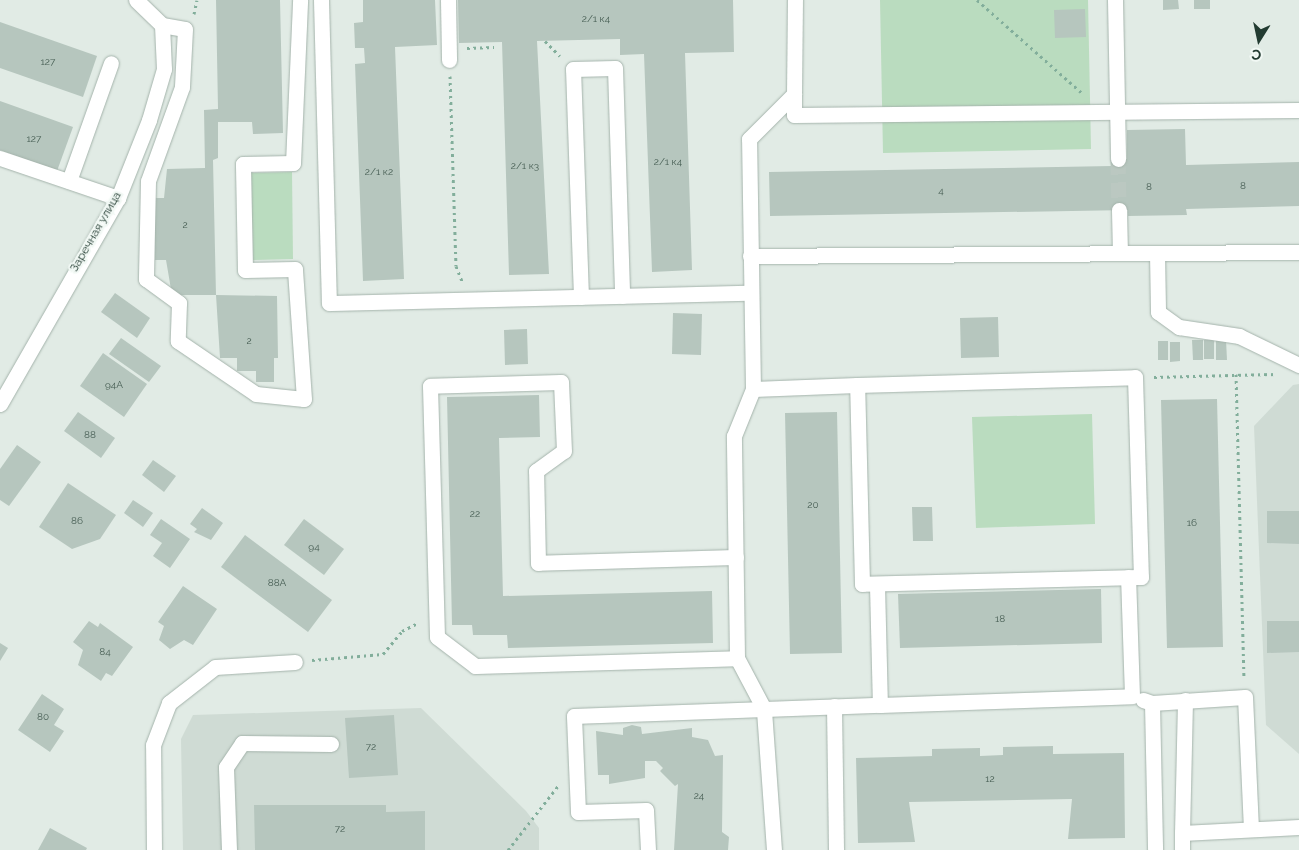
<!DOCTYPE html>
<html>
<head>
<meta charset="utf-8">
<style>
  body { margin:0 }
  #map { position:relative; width:1299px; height:850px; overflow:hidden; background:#e1ebe5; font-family:Raleway,sans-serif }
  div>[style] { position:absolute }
  .built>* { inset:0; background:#cfdbd4 }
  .green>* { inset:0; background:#badcbf }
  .building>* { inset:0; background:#b6c6be }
  .minor-tunnel>* { height:15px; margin-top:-7.5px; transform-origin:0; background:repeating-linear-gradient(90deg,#bbc8c1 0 15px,transparent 0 23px) }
  .path>* { height:3px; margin-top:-1.5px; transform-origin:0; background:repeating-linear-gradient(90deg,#82ae9b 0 2.5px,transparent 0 6.5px) }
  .roads { filter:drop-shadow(0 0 1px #a4b3ab) drop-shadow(0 0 1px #a4b3ab) }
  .minor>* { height:15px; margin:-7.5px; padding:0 7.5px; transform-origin:7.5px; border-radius:7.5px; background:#fff }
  span { translate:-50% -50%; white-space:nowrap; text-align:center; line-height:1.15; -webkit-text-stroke:4.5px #f1f8f4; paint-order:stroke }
  .number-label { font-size:10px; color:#475e54 }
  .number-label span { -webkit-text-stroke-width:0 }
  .street-label { font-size:12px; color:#223b31 }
  .north { position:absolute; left:1234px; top:15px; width:50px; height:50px; -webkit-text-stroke:4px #f1f8f4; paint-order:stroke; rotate:190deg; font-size:14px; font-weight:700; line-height:20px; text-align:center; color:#223b31 }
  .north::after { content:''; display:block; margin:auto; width:18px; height:22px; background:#223b31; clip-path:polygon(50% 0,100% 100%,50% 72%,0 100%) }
</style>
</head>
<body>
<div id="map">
  <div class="built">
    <div style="clip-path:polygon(1299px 384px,1299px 754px,1266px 725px,1254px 426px,1293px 385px)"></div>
    <div style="clip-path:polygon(421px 708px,526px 811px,539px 828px,539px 850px,183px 850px,181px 739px,193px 715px)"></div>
  </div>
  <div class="green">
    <div style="clip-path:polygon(880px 0,1088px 0,1091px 149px,883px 153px)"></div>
    <div style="clip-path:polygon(292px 172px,293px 259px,253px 260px,251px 173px)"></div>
    <div style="clip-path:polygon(1092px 414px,1095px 524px,976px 528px,972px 417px)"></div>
  </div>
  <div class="building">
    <div style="clip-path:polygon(216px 0,280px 0,283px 133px,253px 134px,252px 122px,218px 122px,218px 158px,213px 160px,216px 295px,172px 295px,166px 260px,155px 260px,154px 198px,164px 198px,167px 169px,205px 168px,204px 110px,218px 109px)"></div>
    <div style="clip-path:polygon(363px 0,435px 0,437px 45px,395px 47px,404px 279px,363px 281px,355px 64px,365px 63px,364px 48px,355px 48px,354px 23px,363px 22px)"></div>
    <div style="clip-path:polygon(458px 0,733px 0,734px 52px,685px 53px,692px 270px,652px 272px,644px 54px,620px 55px,620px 39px,537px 41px,549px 274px,509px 275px,502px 42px,459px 43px)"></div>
    <div style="clip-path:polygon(1163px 0,1178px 0,1179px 9px,1163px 10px)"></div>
    <div style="clip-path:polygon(1194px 0,1210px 0,1210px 9px,1194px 9px)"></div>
    <div style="clip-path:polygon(1085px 9px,1086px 37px,1055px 38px,1054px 10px)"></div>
    <div style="clip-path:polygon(0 22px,97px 56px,83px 97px,0 68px)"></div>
    <div style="clip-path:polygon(0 101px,73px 127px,57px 171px,0 150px)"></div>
    <div style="clip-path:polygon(1185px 129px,1186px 165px,1299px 162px,1299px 206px,1186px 209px,1187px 215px,1128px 216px,1128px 210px,770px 216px,769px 172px,1112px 166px,1112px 159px,1127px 159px,1127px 130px)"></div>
    <div style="clip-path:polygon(115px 293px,150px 318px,137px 338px,101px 312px)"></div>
    <div style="clip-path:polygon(216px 295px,277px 296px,278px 358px,274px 358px,274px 382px,256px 382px,256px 371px,237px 371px,237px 358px,220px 358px)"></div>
    <div style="clip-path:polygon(673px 313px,702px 314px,701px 355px,672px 354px)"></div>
    <div style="clip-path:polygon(998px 317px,999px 357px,961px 358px,960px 318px)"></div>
    <div style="clip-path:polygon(527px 329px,528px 364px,505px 365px,504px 330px)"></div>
    <div style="clip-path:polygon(121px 338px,161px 366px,149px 382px,109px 354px)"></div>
    <div style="clip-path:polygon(1192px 340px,1203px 340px,1203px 360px,1193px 360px)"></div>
    <div style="clip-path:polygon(1204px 340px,1214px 340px,1214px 359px,1204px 359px)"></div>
    <div style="clip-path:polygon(1216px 340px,1226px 340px,1227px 360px,1216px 360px)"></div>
    <div style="clip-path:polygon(1158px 341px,1168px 341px,1168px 360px,1158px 360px)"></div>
    <div style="clip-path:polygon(1170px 342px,1180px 342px,1180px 361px,1170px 362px)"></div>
    <div style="clip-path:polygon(103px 353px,147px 384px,124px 417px,80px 386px)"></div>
    <div style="clip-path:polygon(539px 395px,540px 437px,499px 438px,503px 596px,712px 591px,713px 643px,508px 648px,507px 635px,473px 635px,472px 625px,452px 625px,447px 397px)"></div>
    <div style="clip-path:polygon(1217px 399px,1223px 647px,1167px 648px,1161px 400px)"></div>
    <div style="clip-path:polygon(78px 412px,115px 438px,101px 458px,64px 431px)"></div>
    <div style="clip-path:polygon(837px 412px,842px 653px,790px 654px,785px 413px)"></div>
    <div style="clip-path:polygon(17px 445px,41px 462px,9px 506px,0 500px,0 469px)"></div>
    <div style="clip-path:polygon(153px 460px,176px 476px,164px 492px,142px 475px)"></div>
    <div style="clip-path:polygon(68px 483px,116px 515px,100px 539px,72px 549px,39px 527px)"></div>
    <div style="clip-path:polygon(133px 500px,153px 513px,143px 527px,124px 513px)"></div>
    <div style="clip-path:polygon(912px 507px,932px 507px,933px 541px,913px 541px)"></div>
    <div style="clip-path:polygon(202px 508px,223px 523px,211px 540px,194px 532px,197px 529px,190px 524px)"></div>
    <div style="clip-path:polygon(1267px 511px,1299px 511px,1299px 544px,1267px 543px)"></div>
    <div style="clip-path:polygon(161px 519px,190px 539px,170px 568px,153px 556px,162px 543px,150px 535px)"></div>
    <div style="clip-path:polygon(304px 519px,344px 549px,324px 575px,284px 545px)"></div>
    <div style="clip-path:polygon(245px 535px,332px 600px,308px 632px,221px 567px)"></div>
    <div style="clip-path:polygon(183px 586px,217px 609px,193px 645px,184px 640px,170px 649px,159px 640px,164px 626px,158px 622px)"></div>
    <div style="clip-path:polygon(1101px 589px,1102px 643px,900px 648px,898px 594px)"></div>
    <div style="clip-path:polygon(89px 621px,98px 627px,100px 623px,133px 647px,112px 676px,106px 673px,101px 681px,78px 665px,83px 650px,73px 642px)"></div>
    <div style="clip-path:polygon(1267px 621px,1299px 621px,1299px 652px,1267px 653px)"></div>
    <div style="clip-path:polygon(0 643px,8px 648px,0 661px)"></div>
    <div style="clip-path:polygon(42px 694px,64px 709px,54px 725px,64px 731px,50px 752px,18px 730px)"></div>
    <div style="clip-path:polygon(394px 715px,398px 775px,349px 778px,345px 718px)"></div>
    <div style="clip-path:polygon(632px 725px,641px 727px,642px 734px,692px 728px,692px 737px,708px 740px,715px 756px,723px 755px,722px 832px,729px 837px,728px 850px,674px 850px,678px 784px,675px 786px,660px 771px,663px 768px,656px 761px,645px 761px,645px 778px,609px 784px,609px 775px,598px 775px,596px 731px,623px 735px,623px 728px)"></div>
    <div style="clip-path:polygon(1053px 746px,1053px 754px,1124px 753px,1125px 838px,1068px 839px,1072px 799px,909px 802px,915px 842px,858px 843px,856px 758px,932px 756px,932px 749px,980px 748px,980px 756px,1003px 755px,1003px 747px)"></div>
    <div style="clip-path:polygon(254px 805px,386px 805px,386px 812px,425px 811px,425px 850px,255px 850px)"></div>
    <div style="clip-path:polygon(50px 828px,87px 848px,86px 850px,38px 850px)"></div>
  </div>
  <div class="minor-tunnel">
    <div style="left:1118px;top:159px;width:51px;rotate:88.9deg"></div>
  </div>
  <div class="path">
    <div style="left:977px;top:0;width:140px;rotate:41.5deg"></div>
    <div style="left:194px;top:14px;width:14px;rotate:-78deg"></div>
    <div style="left:545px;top:41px;width:21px;rotate:45deg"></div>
    <div style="left:467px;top:48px;width:27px;rotate:-2deg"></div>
    <div style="left:450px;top:76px;width:190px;rotate:88.2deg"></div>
    <div style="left:456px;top:266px;width:18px;rotate:68deg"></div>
    <div style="left:1236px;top:374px;width:305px;rotate:88.5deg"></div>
    <div style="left:1154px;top:377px;width:121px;rotate:-1.4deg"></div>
    <div style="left:312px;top:660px;width:71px;rotate:-4.8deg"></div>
    <div style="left:383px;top:654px;width:30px;rotate:-50deg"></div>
    <div style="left:402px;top:631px;width:18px;rotate:-27deg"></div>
    <div style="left:508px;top:850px;width:81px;rotate:-52deg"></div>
  </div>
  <div class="roads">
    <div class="minor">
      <div style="left:321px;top:0;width:303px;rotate:88.5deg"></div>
      <div style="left:329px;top:303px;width:421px;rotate:-1.4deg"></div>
      <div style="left:448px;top:0;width:60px;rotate:89deg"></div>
      <div style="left:1115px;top:0;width:159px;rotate:88.9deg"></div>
      <div style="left:162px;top:25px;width:23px;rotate:10deg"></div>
      <div style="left:185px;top:29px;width:58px;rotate:93deg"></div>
      <div style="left:182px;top:87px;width:100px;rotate:109.9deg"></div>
      <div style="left:148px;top:181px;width:98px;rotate:91.2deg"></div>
      <div style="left:146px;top:279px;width:41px;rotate:36deg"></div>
      <div style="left:179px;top:303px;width:38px;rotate:92deg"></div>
      <div style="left:178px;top:341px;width:94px;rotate:34.2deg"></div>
      <div style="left:256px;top:394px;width:48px;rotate:5.9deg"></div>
      <div style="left:304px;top:399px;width:130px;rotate:-94deg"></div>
      <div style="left:295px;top:269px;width:50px;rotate:178.9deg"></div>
      <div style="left:245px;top:270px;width:106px;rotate:-91.1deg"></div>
      <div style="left:243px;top:164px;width:50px;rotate:-1.1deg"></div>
      <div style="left:293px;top:163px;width:163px;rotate:-87.5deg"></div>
      <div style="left:794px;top:94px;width:21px;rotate:90deg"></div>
      <div style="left:794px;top:115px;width:505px;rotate:-0.57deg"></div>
      <div style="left:0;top:158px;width:125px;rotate:18.7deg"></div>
      <div style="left:69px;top:181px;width:125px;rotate:-70.4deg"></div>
      <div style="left:1119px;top:210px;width:43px;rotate:88.7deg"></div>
      <div style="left:1157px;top:253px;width:59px;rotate:89deg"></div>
      <div style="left:1158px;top:312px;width:26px;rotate:36deg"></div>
      <div style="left:1179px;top:327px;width:61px;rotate:8.5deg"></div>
      <div style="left:1239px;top:336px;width:67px;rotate:25.8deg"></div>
      <div style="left:750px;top:256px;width:549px;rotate:-0.42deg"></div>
      <div style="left:581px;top:297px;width:228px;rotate:-92deg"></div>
      <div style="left:573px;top:69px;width:42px;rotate:-1.4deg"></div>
      <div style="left:615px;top:68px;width:228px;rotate:88.2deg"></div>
      <div style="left:753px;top:389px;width:104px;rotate:-2.2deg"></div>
      <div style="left:857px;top:385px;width:278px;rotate:-1.6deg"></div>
      <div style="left:1135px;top:377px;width:200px;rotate:88.3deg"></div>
      <div style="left:1141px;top:577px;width:279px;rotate:178.6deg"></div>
      <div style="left:862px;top:584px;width:199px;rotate:-91.4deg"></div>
      <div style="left:0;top:404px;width:237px;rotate:-60.2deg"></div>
      <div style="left:118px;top:198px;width:84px;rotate:-68.3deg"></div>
      <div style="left:149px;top:120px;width:53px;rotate:-73.6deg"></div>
      <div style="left:164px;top:69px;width:44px;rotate:-92.6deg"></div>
      <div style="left:162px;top:25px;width:36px;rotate:-136deg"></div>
      <div style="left:736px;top:557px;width:198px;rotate:178.3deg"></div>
      <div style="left:538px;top:563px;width:92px;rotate:-91.2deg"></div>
      <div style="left:536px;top:471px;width:34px;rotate:-36deg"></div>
      <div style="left:564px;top:451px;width:69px;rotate:-92.5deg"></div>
      <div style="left:561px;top:382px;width:131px;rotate:178.3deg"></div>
      <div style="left:430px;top:386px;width:251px;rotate:88.4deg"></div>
      <div style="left:437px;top:637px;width:48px;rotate:37.3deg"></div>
      <div style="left:475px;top:666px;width:262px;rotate:-1.7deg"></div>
      <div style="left:877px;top:585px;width:120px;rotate:88.6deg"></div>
      <div style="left:880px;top:705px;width:252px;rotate:-2deg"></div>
      <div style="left:1132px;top:696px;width:119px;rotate:-91.9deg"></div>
      <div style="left:1143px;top:700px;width:9px;rotate:18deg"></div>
      <div style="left:1152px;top:703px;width:147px;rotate:88.8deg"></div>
      <div style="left:1152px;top:703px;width:93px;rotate:-3.7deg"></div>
      <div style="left:1245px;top:697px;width:131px;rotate:87.4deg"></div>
      <div style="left:834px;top:706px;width:144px;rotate:89.2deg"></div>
      <div style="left:1182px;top:833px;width:133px;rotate:-88.7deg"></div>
      <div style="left:154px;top:850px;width:105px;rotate:-90.5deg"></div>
      <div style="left:153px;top:745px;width:45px;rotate:-69.1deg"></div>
      <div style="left:169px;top:703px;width:58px;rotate:-38deg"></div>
      <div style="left:215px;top:667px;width:80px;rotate:-3.6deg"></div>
      <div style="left:229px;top:850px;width:83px;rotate:-92.1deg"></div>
      <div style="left:226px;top:767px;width:29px;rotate:-56deg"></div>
      <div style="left:242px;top:743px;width:89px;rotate:0.6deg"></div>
      <div style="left:648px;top:850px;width:40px;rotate:-92.9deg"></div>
      <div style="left:646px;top:810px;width:68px;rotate:178.3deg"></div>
      <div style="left:578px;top:812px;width:96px;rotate:-92.4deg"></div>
      <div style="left:574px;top:716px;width:306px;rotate:-2.1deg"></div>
      <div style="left:774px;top:850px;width:141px;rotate:-94.1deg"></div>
      <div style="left:764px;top:709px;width:58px;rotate:-117.9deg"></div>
      <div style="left:737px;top:658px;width:222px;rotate:-90.8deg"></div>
      <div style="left:734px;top:436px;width:51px;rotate:-68deg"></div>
      <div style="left:753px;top:389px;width:250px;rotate:-90.9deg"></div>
      <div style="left:749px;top:139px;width:64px;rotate:-45deg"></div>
      <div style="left:794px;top:94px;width:94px;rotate:-89.4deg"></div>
      <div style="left:1182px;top:850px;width:17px;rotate:-90deg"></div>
      <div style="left:1182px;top:833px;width:117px;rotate:-2.9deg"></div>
    </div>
  </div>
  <div class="number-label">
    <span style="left:596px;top:19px">2/1 к4</span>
    <span style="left:48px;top:62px">127</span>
    <span style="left:34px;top:139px">127</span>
    <span style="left:668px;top:162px">2/1 к4</span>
    <span style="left:525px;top:166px">2/1 к3</span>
    <span style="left:379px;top:172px">2/1 к2</span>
    <span style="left:1243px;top:186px">8</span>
    <span style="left:1149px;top:187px">8</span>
    <span style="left:941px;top:191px">4</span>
    <span style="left:185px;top:225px">2</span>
    <span style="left:249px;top:341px">2</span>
    <span style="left:114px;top:385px">94А</span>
    <span style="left:90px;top:435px">88</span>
    <span style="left:813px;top:505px">20</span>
    <span style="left:475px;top:514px">22</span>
    <span style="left:77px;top:521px">86</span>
    <span style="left:1192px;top:523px">16</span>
    <span style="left:314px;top:547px">94</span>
    <span style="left:277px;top:583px">88А</span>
    <span style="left:1000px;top:619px">18</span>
    <span style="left:105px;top:652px">84</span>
    <span style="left:43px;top:717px">80</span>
    <span style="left:371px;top:747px">72</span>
    <span style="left:990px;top:779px">12</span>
    <span style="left:699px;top:796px">24</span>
    <span style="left:340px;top:829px">72</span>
  </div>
  <div class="street-label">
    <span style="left:96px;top:232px;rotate:-60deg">Заречная улица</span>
  </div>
  <div class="north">С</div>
</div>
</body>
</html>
